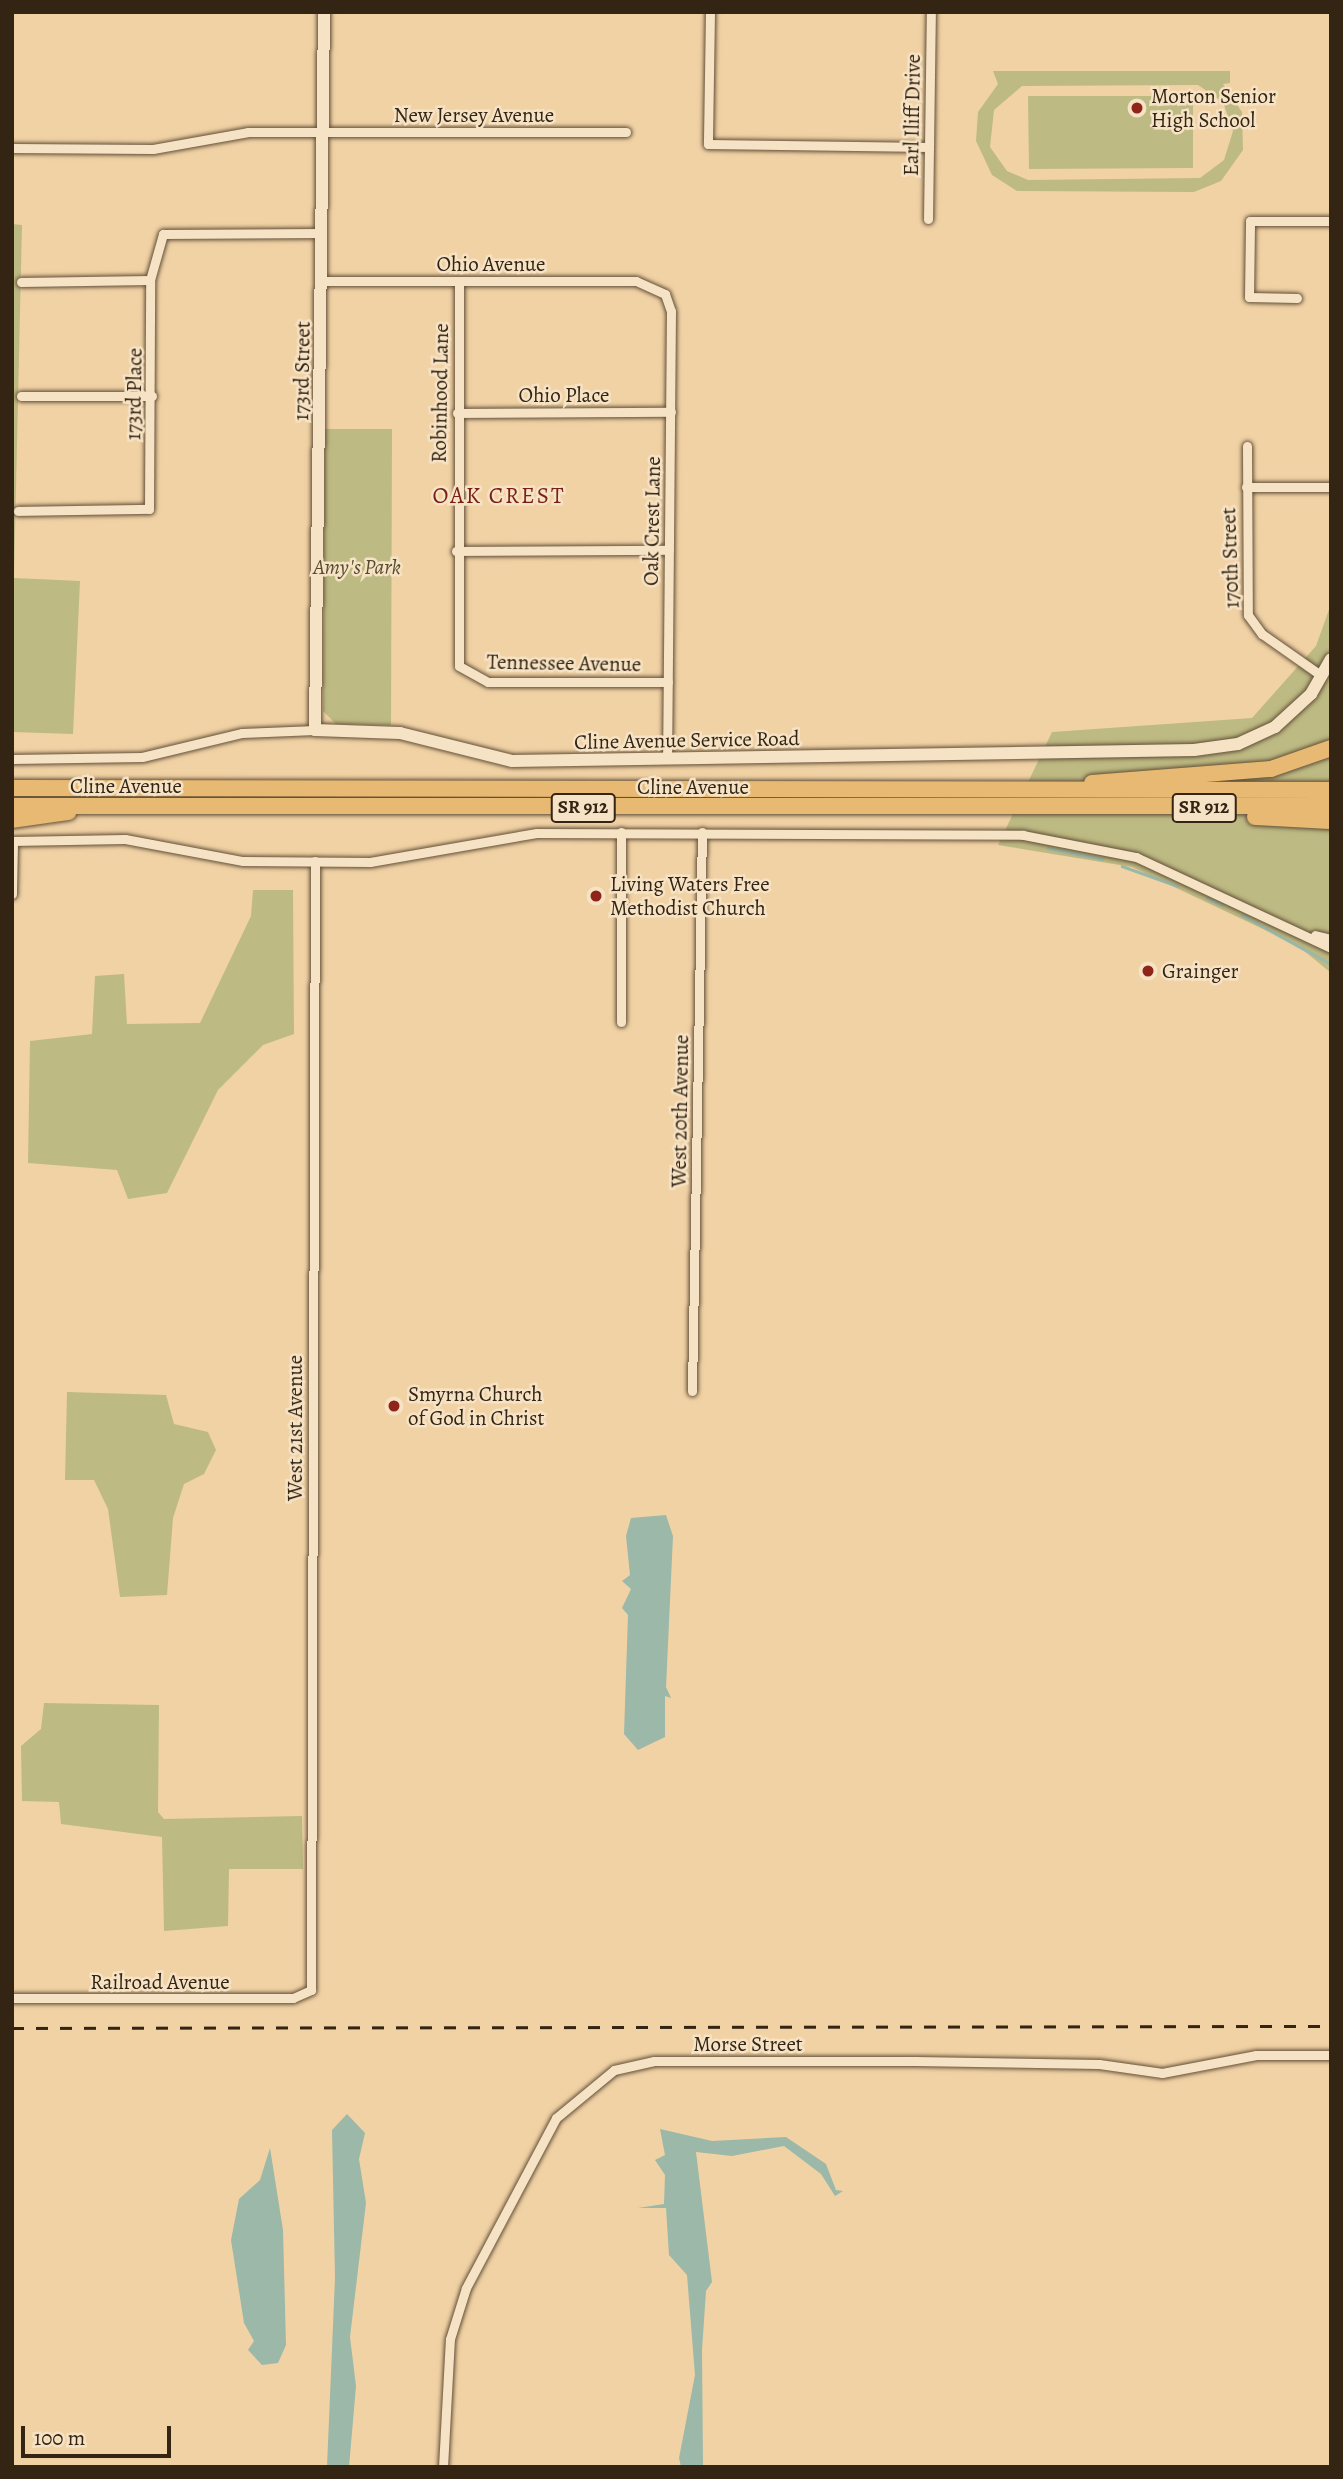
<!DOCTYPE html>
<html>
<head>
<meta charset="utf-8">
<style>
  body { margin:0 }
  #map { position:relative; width:1343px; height:2479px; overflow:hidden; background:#f1d2a5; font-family:Alegreya,serif }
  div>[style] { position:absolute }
  .green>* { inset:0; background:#beba83 }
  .water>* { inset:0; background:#9bb8a8 }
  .stream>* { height:2.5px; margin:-1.25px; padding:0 1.25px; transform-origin:1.25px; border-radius:1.25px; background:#9bb8a8 }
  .roads { filter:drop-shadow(0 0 2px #625038) drop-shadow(0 0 2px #625038) }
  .street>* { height:9px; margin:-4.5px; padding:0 4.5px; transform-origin:4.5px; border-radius:4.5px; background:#f6e2c4 }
  .secondary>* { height:12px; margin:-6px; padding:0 6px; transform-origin:6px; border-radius:6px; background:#f6e2c4 }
  .highway>* { height:16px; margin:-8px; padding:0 8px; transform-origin:8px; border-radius:8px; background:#e8b972 }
  .rail>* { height:2.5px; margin-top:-1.25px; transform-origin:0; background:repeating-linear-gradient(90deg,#332413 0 12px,transparent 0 24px) }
  .dots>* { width:19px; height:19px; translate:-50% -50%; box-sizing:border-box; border:4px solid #f6e2c4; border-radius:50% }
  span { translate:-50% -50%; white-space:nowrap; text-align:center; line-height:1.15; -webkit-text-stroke:5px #f6e2c4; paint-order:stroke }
  .shield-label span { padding:2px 5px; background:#f6e2c4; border:2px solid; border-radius:5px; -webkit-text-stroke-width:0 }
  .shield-label { font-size:19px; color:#332413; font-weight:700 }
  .poi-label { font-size:21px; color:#332413 }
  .left { translate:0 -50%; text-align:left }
  .street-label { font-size:21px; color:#332413 }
  .park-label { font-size:21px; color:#564a2f; font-style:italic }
  .neighbourhood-label { font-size:23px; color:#7a1f14; letter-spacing:2px }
  .frame { position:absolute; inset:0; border:14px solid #332413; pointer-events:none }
  .scale { position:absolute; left:21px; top:2426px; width:150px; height:32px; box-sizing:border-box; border:4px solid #332413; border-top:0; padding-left:9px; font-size:21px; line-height:24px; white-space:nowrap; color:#332413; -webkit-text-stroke:5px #f6e2c4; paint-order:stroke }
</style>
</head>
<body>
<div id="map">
  <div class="green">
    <div style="clip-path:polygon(evenodd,993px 71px,1230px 71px,1230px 83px,1223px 84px,1242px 112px,1243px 150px,1221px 181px,1194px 192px,1017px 191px,992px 175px,976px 141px,978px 112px,998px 84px,993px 71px,1198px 85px,1223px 102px,1233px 131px,1224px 160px,1200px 178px,1028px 180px,1007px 171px,990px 147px,994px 110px,1022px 86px,1198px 85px)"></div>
    <div style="clip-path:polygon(1028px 96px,1193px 96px,1193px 168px,1029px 169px)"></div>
    <div style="clip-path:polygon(12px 224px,22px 225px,14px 578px,80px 581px,73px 734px,12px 732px)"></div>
    <div style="clip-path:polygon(325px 429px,392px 429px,391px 725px,336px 724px,323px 711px)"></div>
    <div style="clip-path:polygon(1331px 604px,1331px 973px,1297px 945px,1132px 867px,998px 845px,1052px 732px,1252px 718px,1316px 646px)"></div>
    <div style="clip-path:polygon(253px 890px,293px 890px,294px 1034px,263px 1045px,218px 1090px,167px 1193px,128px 1199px,117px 1170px,28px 1163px,30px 1041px,92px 1034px,95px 976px,124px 974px,127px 1024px,200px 1023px,251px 916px)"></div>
    <div style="clip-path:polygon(67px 1392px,166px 1395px,174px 1424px,208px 1432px,216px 1450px,204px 1474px,184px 1484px,173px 1518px,167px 1595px,120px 1597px,108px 1509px,94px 1480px,65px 1480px)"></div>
    <div style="clip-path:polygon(44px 1703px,159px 1705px,158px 1812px,164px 1819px,302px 1816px,303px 1869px,229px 1869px,228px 1926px,164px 1931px,162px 1837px,61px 1824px,59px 1802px,22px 1801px,21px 1746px,41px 1729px)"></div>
  </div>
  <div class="water">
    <div style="clip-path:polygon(666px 1515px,673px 1536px,666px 1687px,671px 1698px,665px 1696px,665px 1737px,638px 1750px,624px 1734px,628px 1615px,622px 1608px,631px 1589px,622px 1581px,630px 1575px,626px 1536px,631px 1518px)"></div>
    <div style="clip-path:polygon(347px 2114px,365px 2133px,359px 2159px,366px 2203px,350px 2337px,356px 2386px,349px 2467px,327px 2467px,335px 2278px,332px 2130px)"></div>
    <div style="clip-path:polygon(660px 2129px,712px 2141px,786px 2137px,826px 2164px,836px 2190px,843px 2191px,835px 2196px,821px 2174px,784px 2146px,732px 2156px,696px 2152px,712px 2282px,706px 2291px,702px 2350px,703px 2467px,681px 2467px,679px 2458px,695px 2375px,687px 2275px,669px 2255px,666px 2208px,638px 2208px,664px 2204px,665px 2175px,655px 2160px,665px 2155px)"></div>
    <div style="clip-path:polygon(270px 2148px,283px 2230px,286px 2345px,278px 2363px,262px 2365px,248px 2350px,254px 2341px,244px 2323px,231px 2240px,239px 2199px,260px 2180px)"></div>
  </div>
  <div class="stream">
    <div style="left:1048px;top:848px;width:55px;rotate:11.5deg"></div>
    <div style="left:1122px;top:866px;width:59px;rotate:19.7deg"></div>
    <div style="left:1207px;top:898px;width:17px;rotate:25deg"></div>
    <div style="left:1242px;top:915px;width:102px;rotate:28.8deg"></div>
  </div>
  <div class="roads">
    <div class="street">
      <div style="left:710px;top:12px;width:132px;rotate:90.9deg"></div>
      <div style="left:708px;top:144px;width:221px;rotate:0.8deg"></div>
      <div style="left:12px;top:148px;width:141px;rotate:0.4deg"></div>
      <div style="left:153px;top:149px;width:97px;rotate:-10.1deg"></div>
      <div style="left:248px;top:132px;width:378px"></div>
      <div style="left:928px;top:219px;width:207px;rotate:-89.2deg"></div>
      <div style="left:322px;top:281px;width:314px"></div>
      <div style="left:636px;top:281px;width:32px;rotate:24deg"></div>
      <div style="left:665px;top:294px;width:18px;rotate:71deg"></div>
      <div style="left:671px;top:311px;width:447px;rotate:90.5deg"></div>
      <div style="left:21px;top:282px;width:129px;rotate:-0.9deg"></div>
      <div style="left:150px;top:280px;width:48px;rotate:-74.2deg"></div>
      <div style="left:163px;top:234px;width:159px;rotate:-0.4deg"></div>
      <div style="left:459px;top:282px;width:384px;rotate:90deg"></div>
      <div style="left:459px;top:666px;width:33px;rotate:29deg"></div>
      <div style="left:488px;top:682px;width:180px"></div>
      <div style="left:1297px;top:298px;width:48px;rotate:-178.8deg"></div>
      <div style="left:1249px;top:297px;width:76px;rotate:-89.2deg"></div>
      <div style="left:1250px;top:221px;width:81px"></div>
      <div style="left:21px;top:396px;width:131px"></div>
      <div style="left:457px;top:413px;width:214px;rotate:-0.3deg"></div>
      <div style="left:1247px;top:446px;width:169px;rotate:89.7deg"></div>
      <div style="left:1248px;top:615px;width:24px;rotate:54deg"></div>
      <div style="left:1262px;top:634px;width:73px;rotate:35deg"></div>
      <div style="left:1246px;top:487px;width:85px"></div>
      <div style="left:18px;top:511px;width:131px;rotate:-0.9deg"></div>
      <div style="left:149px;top:509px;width:229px;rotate:-89.7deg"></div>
      <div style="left:456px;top:551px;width:213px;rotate:-0.3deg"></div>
      <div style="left:12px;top:759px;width:130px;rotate:-0.9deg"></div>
      <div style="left:142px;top:757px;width:103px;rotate:-13.5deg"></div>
      <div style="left:242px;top:733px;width:73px;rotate:-2.4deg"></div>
      <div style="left:621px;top:832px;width:190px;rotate:90deg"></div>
      <div style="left:12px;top:841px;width:113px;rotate:-1deg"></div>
      <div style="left:125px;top:839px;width:120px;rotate:10.6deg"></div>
      <div style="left:243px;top:861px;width:127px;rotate:0.5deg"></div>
      <div style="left:370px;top:862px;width:169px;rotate:-9.9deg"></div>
      <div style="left:537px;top:833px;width:486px;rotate:0.2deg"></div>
      <div style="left:1023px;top:835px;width:115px;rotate:11deg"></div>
      <div style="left:1136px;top:857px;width:215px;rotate:25deg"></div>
      <div style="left:12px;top:894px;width:53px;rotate:-88.9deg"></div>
      <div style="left:1315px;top:935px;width:16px;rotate:14deg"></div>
      <div style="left:692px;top:1391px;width:559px;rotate:-88.98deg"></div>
      <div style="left:12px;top:1998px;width:281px"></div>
      <div style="left:293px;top:1998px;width:20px;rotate:-24deg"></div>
      <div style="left:311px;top:1990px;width:1129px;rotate:-89.8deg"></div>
      <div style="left:443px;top:2467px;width:128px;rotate:-86.9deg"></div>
      <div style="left:450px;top:2339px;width:53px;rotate:-72.6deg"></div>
      <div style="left:466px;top:2288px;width:192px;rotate:-62.1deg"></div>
      <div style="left:556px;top:2118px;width:75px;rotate:-39.6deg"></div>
      <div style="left:614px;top:2070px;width:41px;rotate:-12.7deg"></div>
      <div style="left:654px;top:2061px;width:261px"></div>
      <div style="left:915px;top:2061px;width:184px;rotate:0.9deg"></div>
      <div style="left:1099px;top:2064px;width:64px;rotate:8.1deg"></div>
      <div style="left:1162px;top:2073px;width:96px;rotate:-10.8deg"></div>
      <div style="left:1256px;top:2055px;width:75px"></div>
    </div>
    <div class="secondary">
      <div style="left:324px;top:12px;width:718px;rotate:90.72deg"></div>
      <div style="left:315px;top:730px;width:85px;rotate:2deg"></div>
      <div style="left:400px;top:733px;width:115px;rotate:14deg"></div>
      <div style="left:512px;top:761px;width:682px;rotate:-0.92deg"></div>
      <div style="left:1194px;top:750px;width:44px;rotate:-7.8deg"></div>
      <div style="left:1238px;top:744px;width:41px;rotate:-24.7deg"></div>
      <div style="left:1275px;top:727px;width:49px;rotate:-42.5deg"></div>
      <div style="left:1311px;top:694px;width:40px;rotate:-60.3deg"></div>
    </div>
    <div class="highway">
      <div style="left:1092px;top:783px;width:180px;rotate:-4.5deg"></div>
      <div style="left:1271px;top:769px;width:64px;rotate:-19.3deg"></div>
      <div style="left:12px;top:788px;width:1319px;rotate:0.09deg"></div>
      <div style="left:12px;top:806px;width:1319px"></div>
      <div style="left:1255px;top:817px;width:76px;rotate:3deg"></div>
      <div style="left:12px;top:820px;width:57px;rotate:-8.1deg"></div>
    </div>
  </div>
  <div class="rail">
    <div style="left:12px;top:2028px;width:1319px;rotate:-0.09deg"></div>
  </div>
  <div class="dots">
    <div style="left:1137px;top:108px;background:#8f2418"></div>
    <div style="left:596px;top:896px;background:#8f2418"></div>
    <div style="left:1148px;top:971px;background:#8f2418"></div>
    <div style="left:394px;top:1406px;background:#8f2418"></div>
  </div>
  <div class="shield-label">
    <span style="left:583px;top:808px">SR 912</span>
    <span style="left:1204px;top:808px">SR 912</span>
  </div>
  <div class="poi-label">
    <span class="left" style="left:1151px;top:108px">Morton Senior<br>High School</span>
    <span class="left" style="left:610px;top:896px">Living Waters Free<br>Methodist Church</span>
    <span class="left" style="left:1162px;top:971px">Grainger</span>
    <span class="left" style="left:408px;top:1406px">Smyrna Church<br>of God in Christ</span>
  </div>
  <div class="street-label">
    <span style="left:474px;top:115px">New Jersey Avenue</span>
    <span style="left:912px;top:115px;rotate:-89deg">Earl Iliff Drive</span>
    <span style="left:491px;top:264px">Ohio Avenue</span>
    <span style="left:302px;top:371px;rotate:-89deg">173rd Street</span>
    <span style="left:440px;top:393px;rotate:-89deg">Robinhood Lane</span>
    <span style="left:134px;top:394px;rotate:-89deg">173rd Place</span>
    <span style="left:564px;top:395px">Ohio Place</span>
    <span style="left:652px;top:521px;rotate:-89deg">Oak Crest Lane</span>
    <span style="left:1230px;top:558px;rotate:-92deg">170th Street</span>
    <span style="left:564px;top:663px;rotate:1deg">Tennessee Avenue</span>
    <span style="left:687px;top:740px;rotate:-1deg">Cline Avenue Service Road</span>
    <span style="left:126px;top:786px">Cline Avenue</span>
    <span style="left:693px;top:787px">Cline Avenue</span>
    <span style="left:680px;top:1111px;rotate:-89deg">West 20th Avenue</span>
    <span style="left:295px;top:1428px;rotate:-90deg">West 21st Avenue</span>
    <span style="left:160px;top:1982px">Railroad Avenue</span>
    <span style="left:748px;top:2044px">Morse Street</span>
  </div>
  <div class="park-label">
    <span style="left:357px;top:567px">Amy's Park</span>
  </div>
  <div class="neighbourhood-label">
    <span style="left:499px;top:496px">OAK CREST</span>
  </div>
  <div class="frame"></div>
  <div class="scale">100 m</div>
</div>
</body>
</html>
